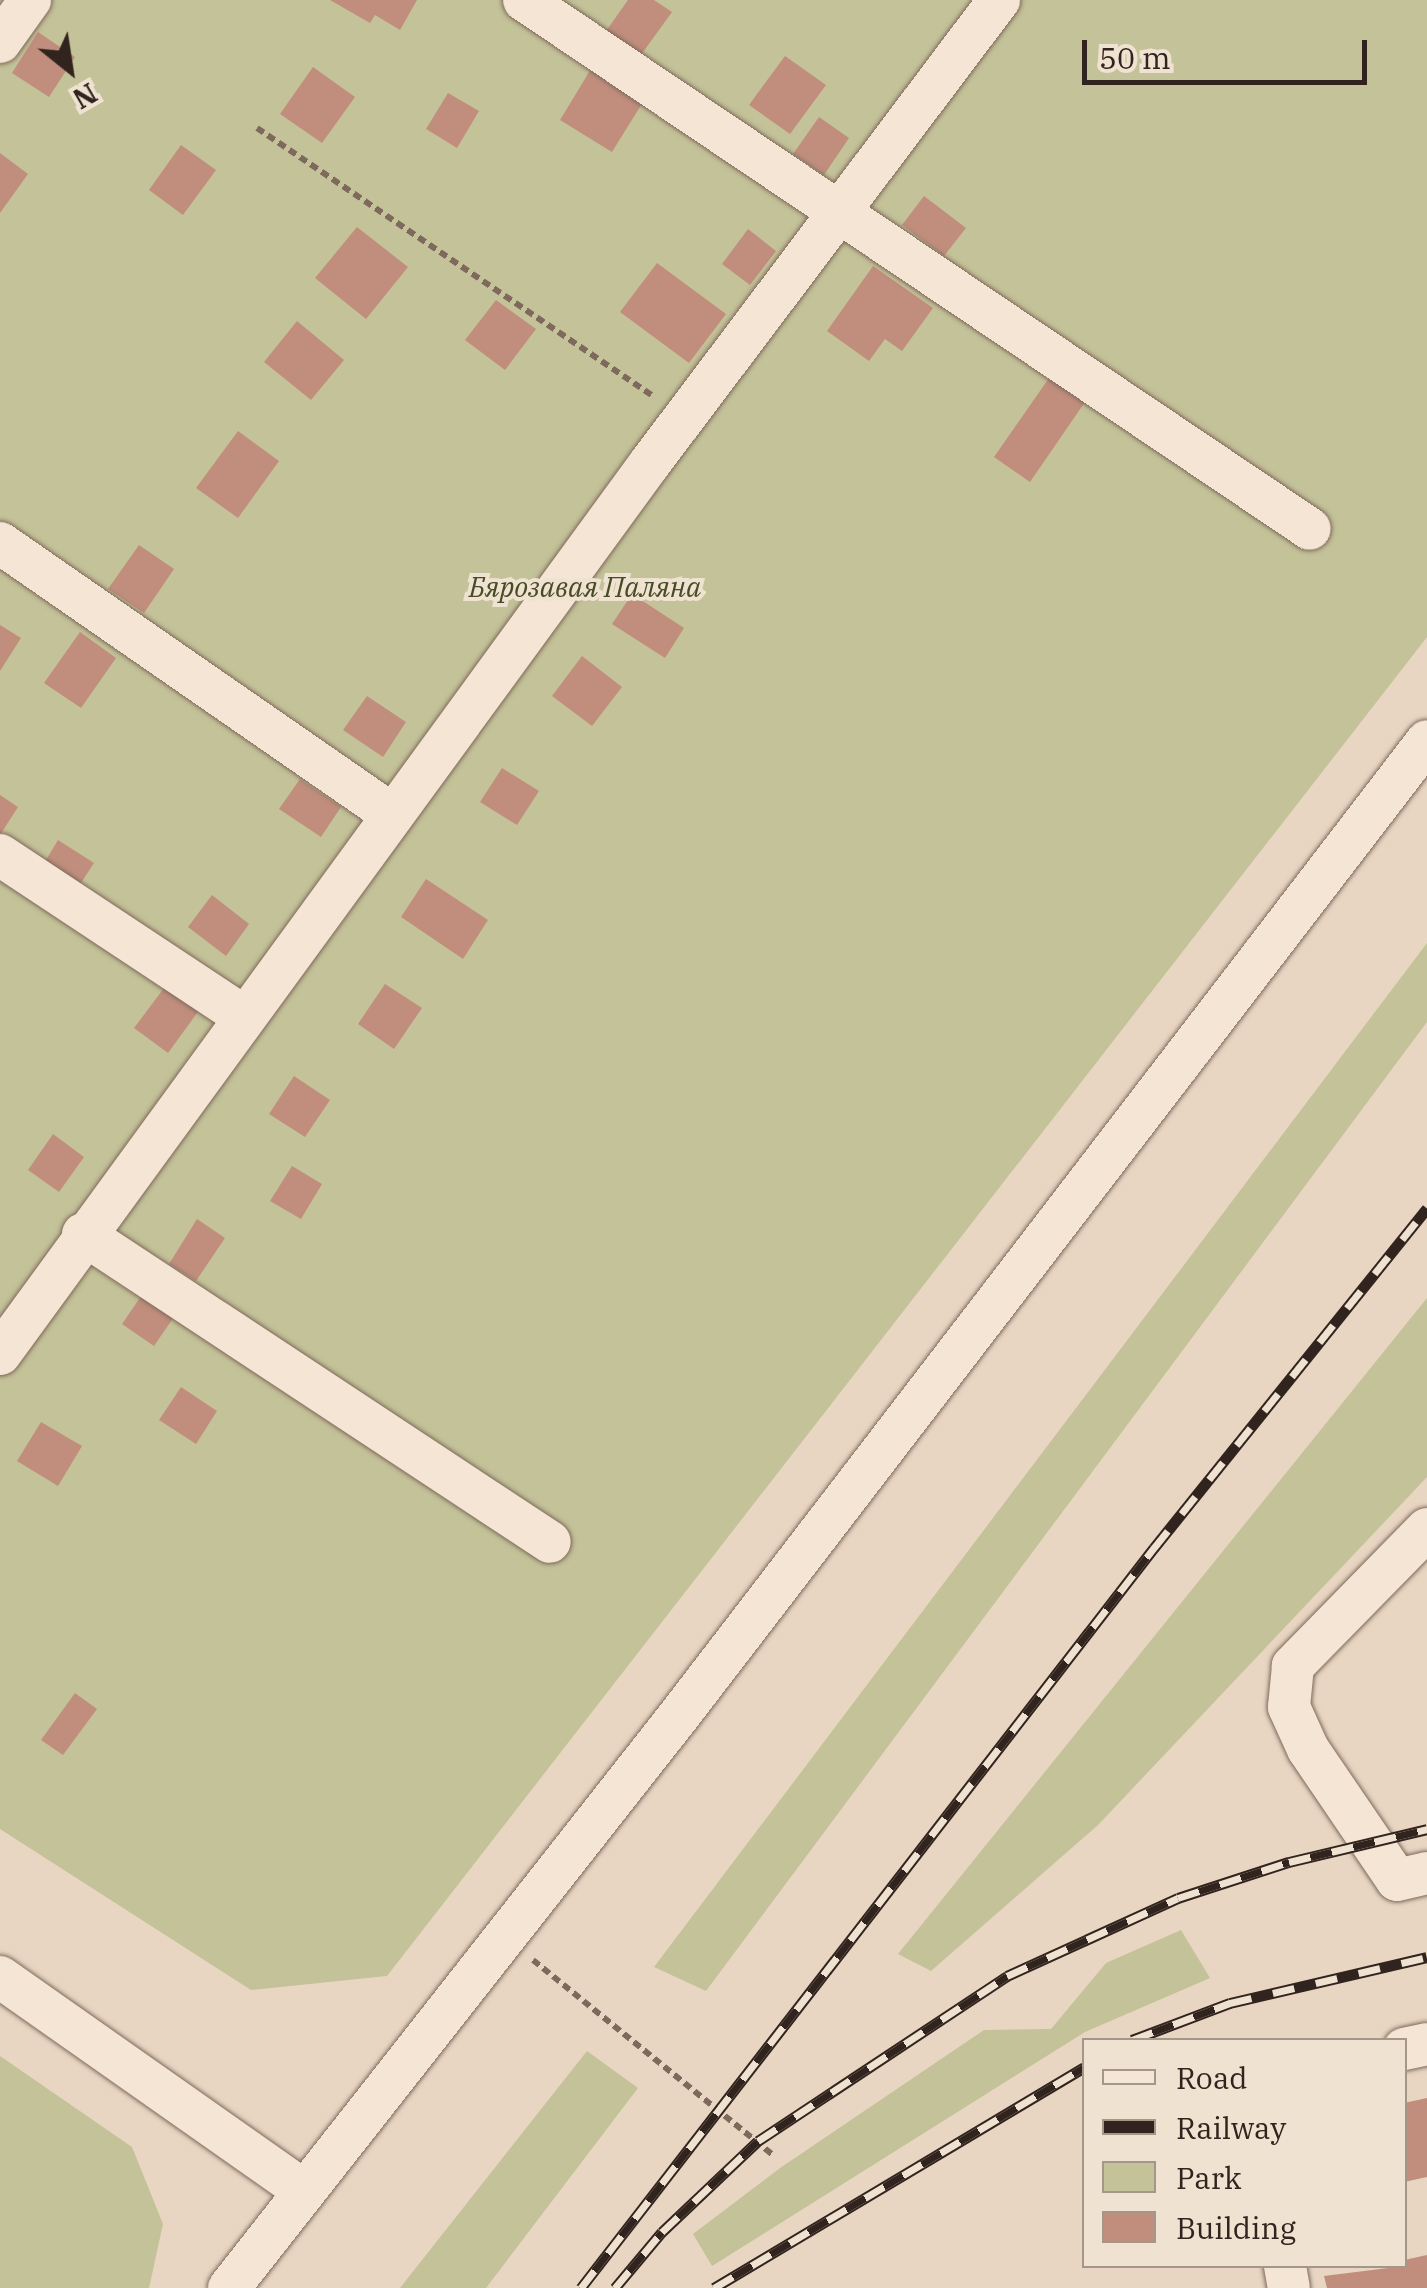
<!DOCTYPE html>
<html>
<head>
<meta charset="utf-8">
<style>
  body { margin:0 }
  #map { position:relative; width:1427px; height:2288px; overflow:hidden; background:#e8d6c2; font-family:"IBM Plex Serif",serif }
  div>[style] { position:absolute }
  .green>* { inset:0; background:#c4c298 }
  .building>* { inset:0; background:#c18e7d }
  .path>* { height:6px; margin-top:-3px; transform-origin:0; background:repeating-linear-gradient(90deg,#7f695c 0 8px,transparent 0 13px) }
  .roads { filter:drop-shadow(0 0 2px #7f695c) drop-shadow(0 0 2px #7f695c) }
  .minor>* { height:42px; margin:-21px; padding:0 21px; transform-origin:21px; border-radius:21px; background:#f4e5d4 }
  .rail>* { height:11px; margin-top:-5.5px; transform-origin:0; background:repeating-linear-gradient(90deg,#f0e2d1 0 22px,#31241e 0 44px); box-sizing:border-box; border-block:2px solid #31241e }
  span { translate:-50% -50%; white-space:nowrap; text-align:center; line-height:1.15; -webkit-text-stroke:8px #f0e2d1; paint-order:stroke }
  .park-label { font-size:28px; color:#484b27; font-style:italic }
  .legend { position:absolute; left:1082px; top:2038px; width:325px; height:230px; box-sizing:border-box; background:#f0e2d1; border:2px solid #a49689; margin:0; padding:12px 18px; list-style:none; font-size:30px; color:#31241e }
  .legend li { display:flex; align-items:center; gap:20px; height:50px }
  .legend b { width:50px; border:2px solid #a49689 }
  .north { position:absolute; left:20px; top:20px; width:100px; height:100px; -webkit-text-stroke:8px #f0e2d1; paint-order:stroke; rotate:150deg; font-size:28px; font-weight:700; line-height:40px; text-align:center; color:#31241e }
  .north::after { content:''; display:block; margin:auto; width:35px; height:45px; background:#31241e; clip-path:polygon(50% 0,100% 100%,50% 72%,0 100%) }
  .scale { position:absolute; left:1082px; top:40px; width:285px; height:45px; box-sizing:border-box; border:5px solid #31241e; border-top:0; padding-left:12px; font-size:30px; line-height:35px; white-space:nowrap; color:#31241e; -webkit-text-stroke:8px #f0e2d1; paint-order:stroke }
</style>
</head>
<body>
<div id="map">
  <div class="green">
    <div style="clip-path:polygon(0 0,1427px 0,1427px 637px,387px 1976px,251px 1990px,0 1829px)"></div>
    <div style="clip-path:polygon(1427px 943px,1427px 1022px,706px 1991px,654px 1967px)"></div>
    <div style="clip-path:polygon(1427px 1298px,1427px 1477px,1098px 1825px,931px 1971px,898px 1954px)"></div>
    <div style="clip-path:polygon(1181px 1930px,1210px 1978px,1085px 2032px,712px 2266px,693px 2234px,780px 2168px,984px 2030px,1051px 2029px,1106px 1963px)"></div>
    <div style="clip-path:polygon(587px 2051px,638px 2088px,486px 2288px,400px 2288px)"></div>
    <div style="clip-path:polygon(0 2056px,132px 2147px,163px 2224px,149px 2288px,0 2288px)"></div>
  </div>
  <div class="building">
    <div style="clip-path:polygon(330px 0,417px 0,400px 30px,375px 15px,370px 23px)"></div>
    <div style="clip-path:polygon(628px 0,654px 0,672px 12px,638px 59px,604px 34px)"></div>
    <div style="clip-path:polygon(38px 32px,75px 57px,49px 97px,12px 73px)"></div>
    <div style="clip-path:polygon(785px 56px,826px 85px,790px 134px,749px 105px)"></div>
    <div style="clip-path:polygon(313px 67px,355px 97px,322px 143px,280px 114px)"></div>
    <div style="clip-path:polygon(591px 69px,643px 102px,612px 152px,560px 120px)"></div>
    <div style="clip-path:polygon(448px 93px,479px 111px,457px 148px,426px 129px)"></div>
    <div style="clip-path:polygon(819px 117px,849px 138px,824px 175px,793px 154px)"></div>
    <div style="clip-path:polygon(181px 145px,216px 170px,183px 215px,149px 190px)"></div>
    <div style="clip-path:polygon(0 153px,28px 174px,0 213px)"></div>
    <div style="clip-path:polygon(924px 196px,966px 228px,944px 256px,902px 225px)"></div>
    <div style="clip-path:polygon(357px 227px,408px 267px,366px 319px,315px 278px)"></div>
    <div style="clip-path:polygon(748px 229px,776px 251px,750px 285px,722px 264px)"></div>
    <div style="clip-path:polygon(657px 263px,726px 314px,689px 363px,620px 312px)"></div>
    <div style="clip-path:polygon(873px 266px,933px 308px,902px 351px,885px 339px,869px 361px,827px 331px)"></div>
    <div style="clip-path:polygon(496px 300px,536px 329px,505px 370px,465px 340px)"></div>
    <div style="clip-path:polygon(297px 321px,344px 360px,311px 400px,264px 362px)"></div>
    <div style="clip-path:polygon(1049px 378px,1085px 402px,1030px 482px,994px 457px)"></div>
    <div style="clip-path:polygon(238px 431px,279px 461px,238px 518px,196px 488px)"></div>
    <div style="clip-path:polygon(139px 545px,174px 569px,144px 613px,108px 589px)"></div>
    <div style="clip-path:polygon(632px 594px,684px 628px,665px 658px,612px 624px)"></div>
    <div style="clip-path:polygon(0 625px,21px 638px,0 671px)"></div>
    <div style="clip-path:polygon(80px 632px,116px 658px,81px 708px,44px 683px)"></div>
    <div style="clip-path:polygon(582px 656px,622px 687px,592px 726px,552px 696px)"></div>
    <div style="clip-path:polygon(367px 696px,406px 722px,383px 757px,343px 730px)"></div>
    <div style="clip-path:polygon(502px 768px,539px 791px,517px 825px,480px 802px)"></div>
    <div style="clip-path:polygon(300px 779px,341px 807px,321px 837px,279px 809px)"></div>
    <div style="clip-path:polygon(0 795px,18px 807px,0 835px)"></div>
    <div style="clip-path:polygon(58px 840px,94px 863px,75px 892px,40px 870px)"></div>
    <div style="clip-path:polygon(426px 879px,488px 920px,463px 959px,401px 917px)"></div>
    <div style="clip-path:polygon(212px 895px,249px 924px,226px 956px,188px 927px)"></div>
    <div style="clip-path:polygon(167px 984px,200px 1009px,168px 1053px,134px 1028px)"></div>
    <div style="clip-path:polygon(385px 984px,422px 1008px,394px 1049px,358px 1024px)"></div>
    <div style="clip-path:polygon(294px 1076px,330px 1100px,305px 1137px,269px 1114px)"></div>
    <div style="clip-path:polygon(53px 1134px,84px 1157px,59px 1192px,28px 1170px)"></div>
    <div style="clip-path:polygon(292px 1166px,322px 1184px,301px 1219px,270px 1201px)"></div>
    <div style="clip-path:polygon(197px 1219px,225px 1238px,196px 1281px,169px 1264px)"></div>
    <div style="clip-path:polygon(148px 1286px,180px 1308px,154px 1346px,122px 1324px)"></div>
    <div style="clip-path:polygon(181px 1387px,217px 1411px,196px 1444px,159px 1420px)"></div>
    <div style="clip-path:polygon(41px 1422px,82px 1446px,58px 1486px,17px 1461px)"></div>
    <div style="clip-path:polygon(75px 1693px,97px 1709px,63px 1755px,41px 1740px)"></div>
    <div style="clip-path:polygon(1427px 2098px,1427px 2177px,1404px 2182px,1404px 2103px)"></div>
    <div style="clip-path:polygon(1427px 2255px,1427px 2288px,1327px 2288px,1324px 2276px,1404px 2266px,1404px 2260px)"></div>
  </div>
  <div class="path">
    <div style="left:257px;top:128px;width:480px;rotate:34.1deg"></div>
    <div style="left:533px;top:1960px;width:311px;rotate:39.1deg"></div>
  </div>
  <div class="roads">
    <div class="minor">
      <div style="left:524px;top:0;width:947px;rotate:33.94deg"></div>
      <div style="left:0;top:42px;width:52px;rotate:-54.5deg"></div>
      <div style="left:0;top:543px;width:477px;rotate:34.7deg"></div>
      <div style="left:0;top:855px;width:291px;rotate:33.5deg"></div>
      <div style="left:83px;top:1234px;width:559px;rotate:33.41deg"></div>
      <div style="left:0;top:1354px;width:1103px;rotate:-53.89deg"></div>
      <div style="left:650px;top:463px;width:580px;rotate:-52.99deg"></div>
      <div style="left:1427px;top:1529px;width:192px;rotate:134.4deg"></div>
      <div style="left:1293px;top:1666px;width:41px;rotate:95.6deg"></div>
      <div style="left:1289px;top:1707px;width:46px;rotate:65.7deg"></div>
      <div style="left:1308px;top:1749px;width:158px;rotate:55.8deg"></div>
      <div style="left:1397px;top:1880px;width:31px;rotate:-13deg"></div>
      <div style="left:0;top:1977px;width:370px;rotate:35.1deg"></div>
      <div style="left:1404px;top:2049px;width:24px;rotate:-12deg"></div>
      <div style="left:1285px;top:2266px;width:22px;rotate:80deg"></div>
      <div style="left:229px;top:2288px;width:731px;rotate:-51.83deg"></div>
      <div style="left:681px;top:1713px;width:1225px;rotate:-52.49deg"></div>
    </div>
  </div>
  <div class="rail">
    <div style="left:1132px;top:2040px;width:105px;rotate:-20.7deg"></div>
    <div style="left:1230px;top:2003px;width:202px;rotate:-13.1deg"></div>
    <div style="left:581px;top:2288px;width:936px;rotate:-52.25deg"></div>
    <div style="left:1154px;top:1548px;width:436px;rotate:-51.2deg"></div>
    <div style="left:615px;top:2288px;width:73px;rotate:-50deg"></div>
    <div style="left:662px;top:2232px;width:132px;rotate:-43.5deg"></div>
    <div style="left:758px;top:2141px;width:299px;rotate:-33.5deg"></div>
    <div style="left:1007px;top:1976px;width:188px;rotate:-24.5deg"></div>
    <div style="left:1178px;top:1898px;width:117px;rotate:-18deg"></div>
    <div style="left:1289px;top:1862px;width:142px;rotate:-13.4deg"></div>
    <div style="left:714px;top:2288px;width:431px;rotate:-30.8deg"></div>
  </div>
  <div class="park-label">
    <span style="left:585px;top:587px">Бярозавая Паляна</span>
  </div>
  <ul class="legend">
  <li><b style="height:12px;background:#f4e5d4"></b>Road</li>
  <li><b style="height:12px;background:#31241e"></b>Railway</li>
  <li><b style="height:28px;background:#c4c298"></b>Park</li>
  <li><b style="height:28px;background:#c18e7d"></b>Building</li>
  </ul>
  <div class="north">N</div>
  <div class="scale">50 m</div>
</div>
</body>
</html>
